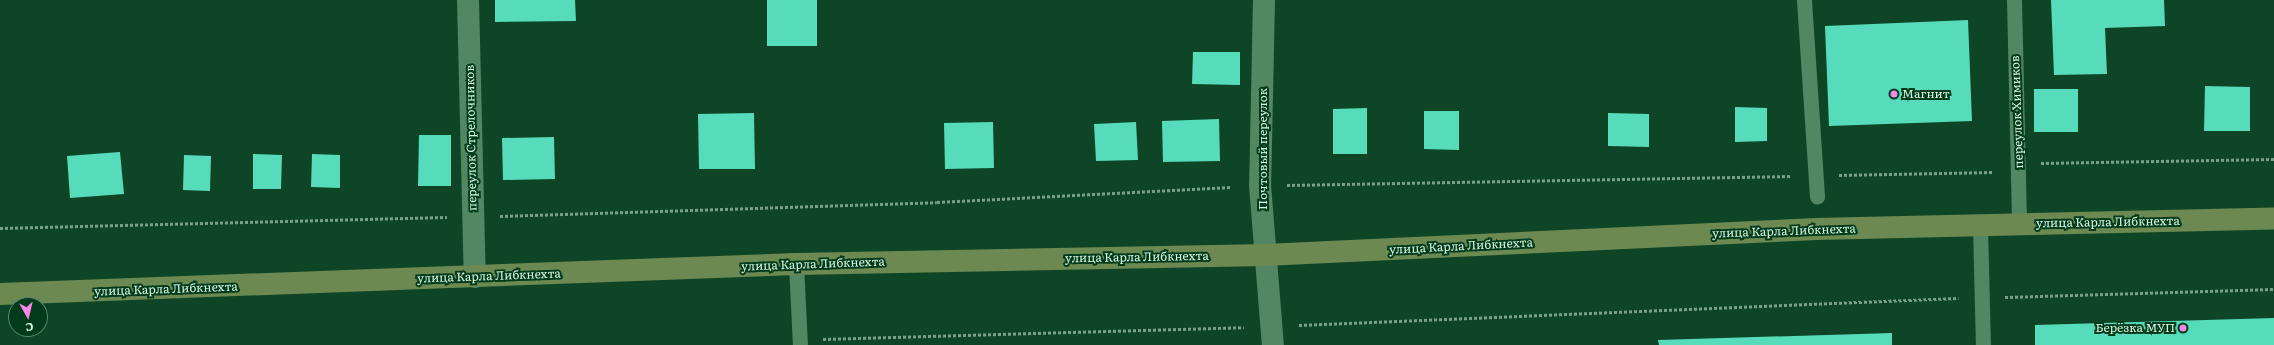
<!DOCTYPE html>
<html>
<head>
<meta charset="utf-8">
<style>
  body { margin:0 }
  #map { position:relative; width:2274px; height:345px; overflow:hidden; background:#0e4526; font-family:Literata,serif }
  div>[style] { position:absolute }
  .building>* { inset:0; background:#56dcba }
  .path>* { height:2.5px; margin-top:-1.25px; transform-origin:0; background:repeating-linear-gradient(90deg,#78a187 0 3px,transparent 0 5px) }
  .lane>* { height:15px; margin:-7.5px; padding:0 7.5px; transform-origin:7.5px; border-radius:7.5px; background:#538763 }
  .street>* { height:22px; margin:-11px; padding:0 11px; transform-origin:11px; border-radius:11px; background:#538763 }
  .secondary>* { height:22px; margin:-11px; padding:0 11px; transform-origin:11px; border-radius:11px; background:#6c8952 }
  .dots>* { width:11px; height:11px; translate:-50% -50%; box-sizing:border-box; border:2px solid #003b1c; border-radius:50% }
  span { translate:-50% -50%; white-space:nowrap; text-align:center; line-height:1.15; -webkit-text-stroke:4px #003b1c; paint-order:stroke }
  .poi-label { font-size:12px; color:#daf6e1 }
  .left { translate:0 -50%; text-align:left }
  .right { translate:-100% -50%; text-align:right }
  .street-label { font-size:12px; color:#daf6e1 }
  .north { position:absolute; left:8px; top:297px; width:40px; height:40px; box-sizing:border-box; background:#003b1c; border:1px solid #57866b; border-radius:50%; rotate:172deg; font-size:11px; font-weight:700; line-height:16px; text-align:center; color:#daf6e1 }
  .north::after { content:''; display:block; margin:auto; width:14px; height:18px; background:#fa87e7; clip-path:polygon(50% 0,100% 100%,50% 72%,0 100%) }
</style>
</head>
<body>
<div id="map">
  <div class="building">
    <div style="clip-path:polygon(495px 0,575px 0,576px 21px,495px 22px)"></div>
    <div style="clip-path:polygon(767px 0,817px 0,817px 46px,767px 46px)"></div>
    <div style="clip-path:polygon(2051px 0,2164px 0,2165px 26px,2105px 28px,2107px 74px,2054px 75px)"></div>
    <div style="clip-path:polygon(1968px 20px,1972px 121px,1829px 126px,1825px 26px)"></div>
    <div style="clip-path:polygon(1193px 52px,1240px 52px,1240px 85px,1192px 84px)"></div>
    <div style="clip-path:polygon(2205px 86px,2250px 87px,2250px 131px,2204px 131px)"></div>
    <div style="clip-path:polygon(2034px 89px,2078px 89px,2078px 132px,2034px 132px)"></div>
    <div style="clip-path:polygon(1735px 107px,1767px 108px,1767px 141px,1735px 142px)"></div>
    <div style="clip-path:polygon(1367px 108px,1367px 154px,1333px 154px,1333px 109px)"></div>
    <div style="clip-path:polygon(1424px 111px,1459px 111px,1459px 150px,1424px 149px)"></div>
    <div style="clip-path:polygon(754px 113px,755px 169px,699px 169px,698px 114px)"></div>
    <div style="clip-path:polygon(1608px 113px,1649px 114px,1649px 147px,1608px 146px)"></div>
    <div style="clip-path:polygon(1219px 119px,1220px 161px,1163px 162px,1162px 121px)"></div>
    <div style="clip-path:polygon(993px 122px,994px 168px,945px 169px,944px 123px)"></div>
    <div style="clip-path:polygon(1136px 122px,1138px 160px,1096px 161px,1094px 124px)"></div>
    <div style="clip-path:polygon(419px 135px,451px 135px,451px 186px,418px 186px)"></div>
    <div style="clip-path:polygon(554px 137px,555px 179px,503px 180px,502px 138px)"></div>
    <div style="clip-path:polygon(120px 152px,124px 194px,70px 198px,67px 156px)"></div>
    <div style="clip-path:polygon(253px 154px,282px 155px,281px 189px,253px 189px)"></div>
    <div style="clip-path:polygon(312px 154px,340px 155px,340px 188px,311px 187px)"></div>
    <div style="clip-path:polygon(184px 155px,211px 156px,210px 191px,183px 190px)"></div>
    <div style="clip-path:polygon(2274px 318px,2274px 345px,2035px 345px,2035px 325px)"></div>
    <div style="clip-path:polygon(1892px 333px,1892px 345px,1659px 345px,1658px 340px)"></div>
  </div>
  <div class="path">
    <div style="left:2041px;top:163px;width:233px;rotate:-1deg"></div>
    <div style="left:1839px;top:175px;width:155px;rotate:-1.1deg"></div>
    <div style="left:1287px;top:185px;width:505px;rotate:-1.02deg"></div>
    <div style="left:500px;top:216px;width:437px;rotate:-1.8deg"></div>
    <div style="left:937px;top:202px;width:295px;rotate:-2.9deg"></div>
    <div style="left:0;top:228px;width:447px;rotate:-1.4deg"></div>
    <div style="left:2005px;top:297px;width:269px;rotate:-1.7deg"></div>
    <div style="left:1299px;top:325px;width:660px;rotate:-2.35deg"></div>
    <div style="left:823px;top:339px;width:421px;rotate:-1.6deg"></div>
  </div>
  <div class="lane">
    <div style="left:1804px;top:0;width:197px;rotate:86.2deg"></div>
    <div style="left:2014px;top:0;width:224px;rotate:88.7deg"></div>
    <div style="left:1980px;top:226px;width:119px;rotate:88.6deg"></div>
    <div style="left:796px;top:264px;width:81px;rotate:87.2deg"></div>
  </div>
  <div class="street">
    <div style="left:468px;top:0;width:277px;rotate:88.6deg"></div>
    <div style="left:1264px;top:0;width:185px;rotate:91.2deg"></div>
    <div style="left:1260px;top:185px;width:161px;rotate:85.4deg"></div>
  </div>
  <div class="secondary">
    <div style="left:0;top:294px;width:797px;rotate:-2.16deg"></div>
    <div style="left:796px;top:264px;width:470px;rotate:-1.1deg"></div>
    <div style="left:1266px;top:255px;width:551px;rotate:-2.71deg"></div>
    <div style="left:1816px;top:229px;width:458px;rotate:-1.3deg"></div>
  </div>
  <div class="dots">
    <div style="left:1894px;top:94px;background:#fa87e7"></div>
    <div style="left:2183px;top:328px;background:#fa87e7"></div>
  </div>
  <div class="poi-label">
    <span class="left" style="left:1902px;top:94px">Магнит</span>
    <span class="right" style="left:2175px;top:328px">Берёзка МУП</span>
  </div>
  <div class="street-label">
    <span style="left:2017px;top:112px;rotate:-92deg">переулок Химиков</span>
    <span style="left:471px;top:138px;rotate:-91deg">переулок Стрелочников</span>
    <span style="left:1263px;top:149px;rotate:-90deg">Почтовый переулок</span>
    <span style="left:2108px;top:222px;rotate:-1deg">улица Карла Либкнехта</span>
    <span style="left:1784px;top:231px;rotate:-2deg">улица Карла Либкнехта</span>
    <span style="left:1461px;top:246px;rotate:-3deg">улица Карла Либкнехта</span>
    <span style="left:1137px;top:257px;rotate:-1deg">улица Карла Либкнехта</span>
    <span style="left:813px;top:264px;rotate:-2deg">улица Карла Либкнехта</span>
    <span style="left:489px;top:276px;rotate:-2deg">улица Карла Либкнехта</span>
    <span style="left:166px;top:289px;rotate:-2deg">улица Карла Либкнехта</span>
  </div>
  <div class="north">С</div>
</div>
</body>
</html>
